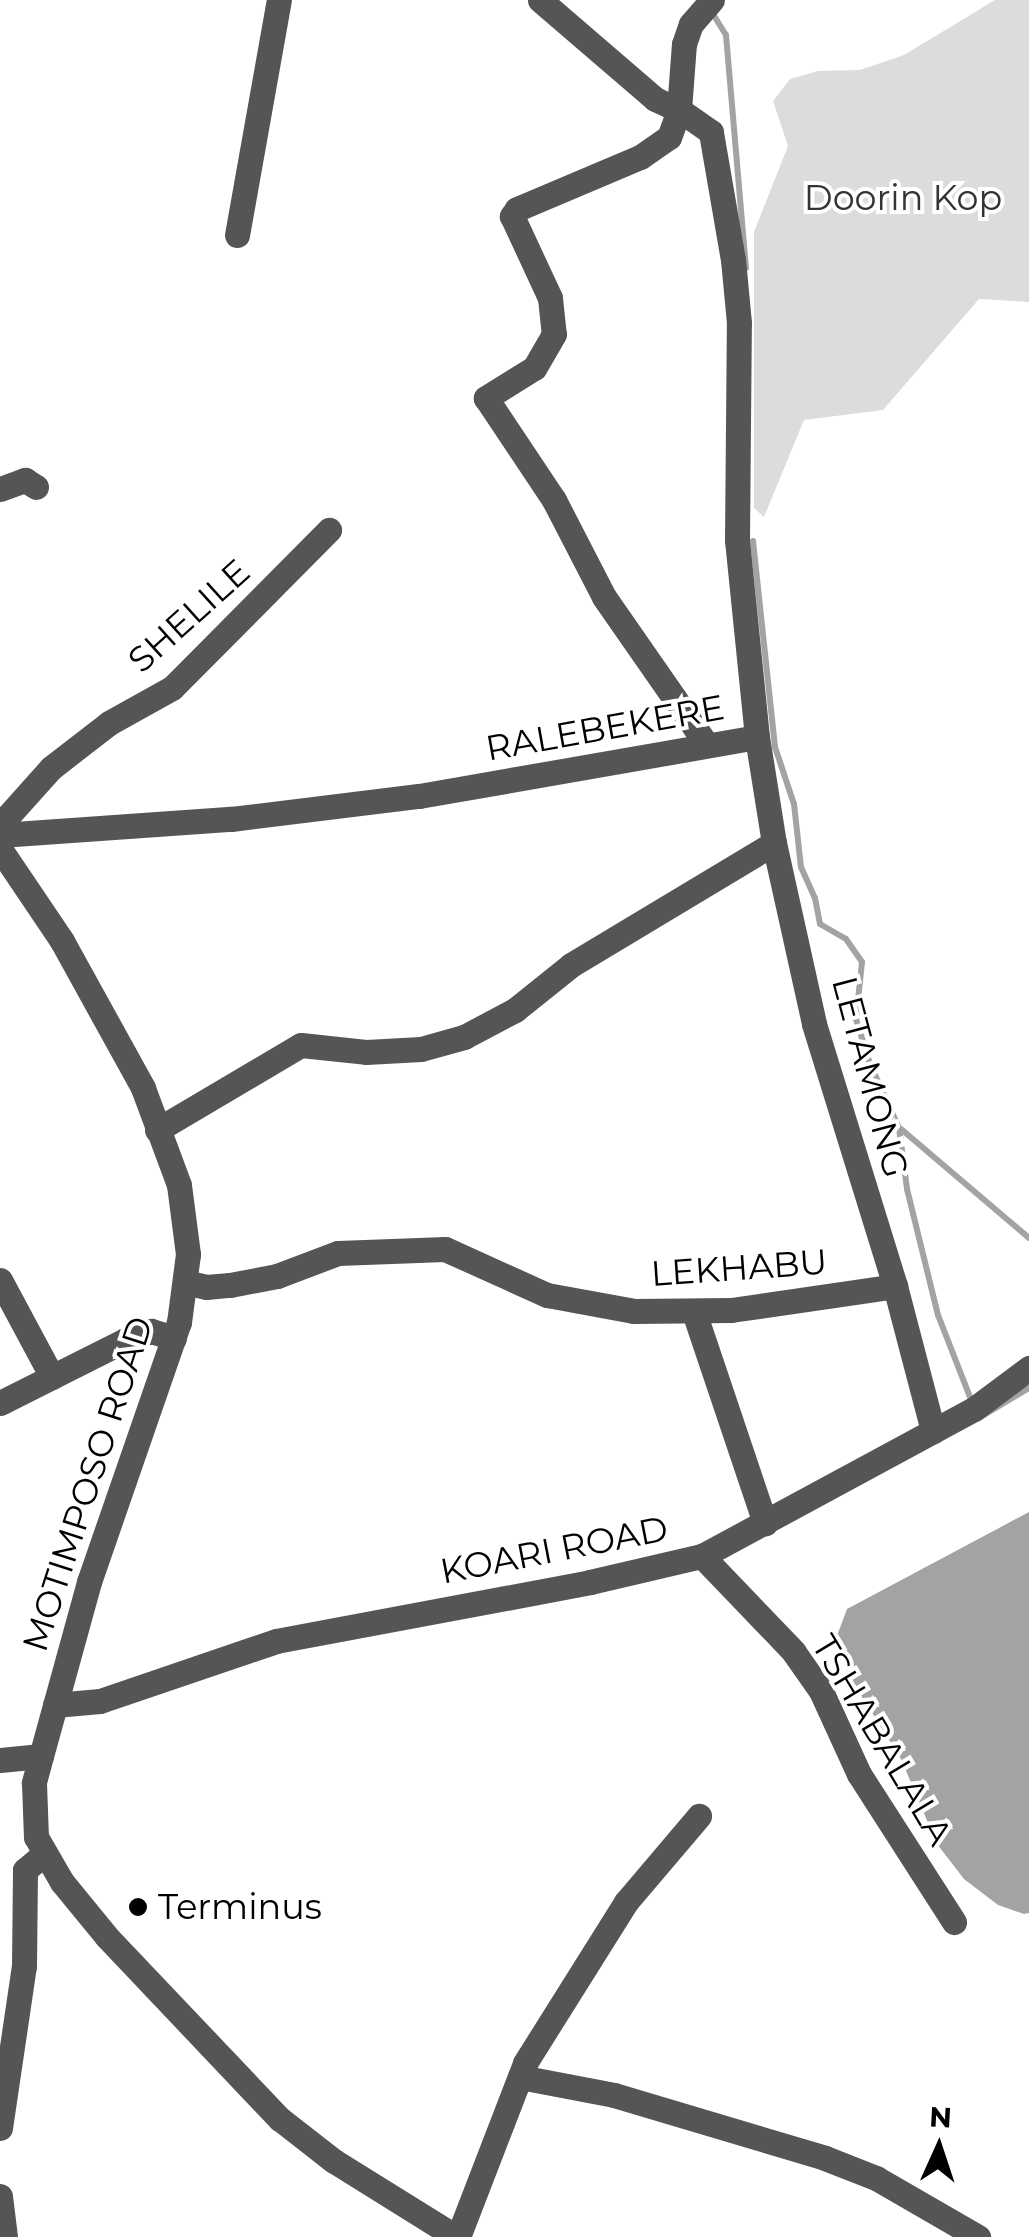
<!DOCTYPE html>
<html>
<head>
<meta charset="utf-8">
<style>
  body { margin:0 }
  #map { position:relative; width:1029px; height:2237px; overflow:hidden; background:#fff; font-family:Montserrat,sans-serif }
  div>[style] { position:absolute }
  .green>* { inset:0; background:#dcdcdc }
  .water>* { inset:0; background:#a3a3a3 }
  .stream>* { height:6px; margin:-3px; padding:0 3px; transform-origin:3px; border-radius:3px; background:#a3a3a3 }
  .minor>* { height:25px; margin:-12.5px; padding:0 12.5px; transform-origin:12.5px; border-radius:12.5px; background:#555 }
  .dots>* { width:28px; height:28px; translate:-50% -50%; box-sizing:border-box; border:5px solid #fff; border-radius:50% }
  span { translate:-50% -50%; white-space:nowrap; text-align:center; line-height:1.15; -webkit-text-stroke:8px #fff; paint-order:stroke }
  .park-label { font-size:35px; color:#333 }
  .street-label { font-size:35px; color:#000 }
  .poi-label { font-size:35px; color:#000 }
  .left { translate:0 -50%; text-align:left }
  .north { position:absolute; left:889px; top:2097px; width:100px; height:100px; -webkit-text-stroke:8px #fff; paint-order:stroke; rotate:3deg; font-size:28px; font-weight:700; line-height:40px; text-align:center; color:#000 }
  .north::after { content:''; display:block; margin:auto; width:35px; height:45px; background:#000; clip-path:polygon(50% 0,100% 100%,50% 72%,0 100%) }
</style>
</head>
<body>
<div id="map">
  <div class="green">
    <div style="clip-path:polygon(995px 0,1029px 0,1029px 302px,979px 299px,883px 410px,804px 420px,764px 517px,754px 508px,754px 232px,788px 146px,773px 101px,790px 79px,818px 71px,860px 70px,904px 55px)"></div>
  </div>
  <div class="water">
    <div style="clip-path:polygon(1029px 1512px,1029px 1913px,1024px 1914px,998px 1905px,964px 1879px,937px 1844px,901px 1759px,849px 1676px,835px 1641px,847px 1609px)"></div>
  </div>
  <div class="stream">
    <div style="left:711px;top:11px;width:28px;rotate:58deg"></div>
    <div style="left:726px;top:35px;width:234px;rotate:85.1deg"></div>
    <div style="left:753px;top:541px;width:207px;rotate:83.9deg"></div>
    <div style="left:775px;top:747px;width:60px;rotate:71.6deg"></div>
    <div style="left:794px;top:804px;width:63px;rotate:83.7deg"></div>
    <div style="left:801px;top:867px;width:34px;rotate:66deg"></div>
    <div style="left:815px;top:898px;width:26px;rotate:79deg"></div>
    <div style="left:820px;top:924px;width:30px;rotate:30deg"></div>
    <div style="left:846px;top:939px;width:28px;rotate:55deg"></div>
    <div style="left:862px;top:962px;width:57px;rotate:96deg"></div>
    <div style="left:856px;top:1019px;width:47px;rotate:72.7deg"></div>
    <div style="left:870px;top:1064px;width:70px;rotate:65.6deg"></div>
    <div style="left:899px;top:1128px;width:62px;rotate:82.5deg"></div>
    <div style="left:907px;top:1189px;width:130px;rotate:76.2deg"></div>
    <div style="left:938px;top:1315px;width:93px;rotate:68.7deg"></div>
    <div style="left:901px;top:1129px;width:168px;rotate:40.4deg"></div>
    <div style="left:979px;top:1418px;width:58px;rotate:-31deg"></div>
  </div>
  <div class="minor">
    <div style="left:540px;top:0;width:152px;rotate:40.7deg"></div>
    <div style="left:655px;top:99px;width:26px;rotate:25deg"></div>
    <div style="left:679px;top:110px;width:29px;rotate:110deg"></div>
    <div style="left:669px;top:137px;width:35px;rotate:145deg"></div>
    <div style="left:640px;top:157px;width:134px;rotate:157.1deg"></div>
    <div style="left:517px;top:209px;width:9px;rotate:126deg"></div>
    <div style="left:512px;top:216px;width:90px;rotate:65.1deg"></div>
    <div style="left:550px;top:298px;width:36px;rotate:84deg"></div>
    <div style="left:554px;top:334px;width:39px;rotate:120deg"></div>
    <div style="left:534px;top:368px;width:57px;rotate:148deg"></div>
    <div style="left:486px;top:398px;width:123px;rotate:56.3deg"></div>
    <div style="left:554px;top:500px;width:109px;rotate:62.7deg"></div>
    <div style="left:604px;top:597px;width:179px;rotate:55.2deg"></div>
    <div style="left:237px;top:235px;width:239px;rotate:-79.9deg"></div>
    <div style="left:0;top:489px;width:27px;rotate:-20deg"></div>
    <div style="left:25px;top:480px;width:13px;rotate:32deg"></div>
    <div style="left:757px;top:737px;width:107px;rotate:80.9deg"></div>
    <div style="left:774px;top:843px;width:185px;rotate:77.5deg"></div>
    <div style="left:814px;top:1024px;width:274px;rotate:72.8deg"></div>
    <div style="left:895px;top:1286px;width:150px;rotate:75.3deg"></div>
    <div style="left:0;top:825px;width:76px;rotate:-48.2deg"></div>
    <div style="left:51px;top:768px;width:73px;rotate:-37.8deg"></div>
    <div style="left:109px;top:723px;width:72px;rotate:-29.1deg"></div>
    <div style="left:172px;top:688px;width:223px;rotate:-45.2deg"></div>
    <div style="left:0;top:835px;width:232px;rotate:-4deg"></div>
    <div style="left:231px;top:819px;width:189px;rotate:-7deg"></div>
    <div style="left:419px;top:796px;width:343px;rotate:-9.9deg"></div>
    <div style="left:757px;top:737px;width:198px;rotate:-95.8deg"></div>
    <div style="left:737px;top:540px;width:217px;rotate:-89.5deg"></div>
    <div style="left:739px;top:323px;width:63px;rotate:-95.4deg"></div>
    <div style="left:733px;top:260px;width:130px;rotate:-99.8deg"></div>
    <div style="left:711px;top:132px;width:39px;rotate:-145deg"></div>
    <div style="left:679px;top:110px;width:66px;rotate:-85.7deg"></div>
    <div style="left:684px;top:44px;width:21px;rotate:-71deg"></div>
    <div style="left:691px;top:24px;width:32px;rotate:-49deg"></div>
    <div style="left:0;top:849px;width:111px;rotate:56deg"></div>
    <div style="left:62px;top:941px;width:168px;rotate:61.1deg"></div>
    <div style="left:143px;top:1088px;width:103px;rotate:69.6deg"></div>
    <div style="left:179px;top:1185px;width:70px;rotate:82.6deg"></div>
    <div style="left:188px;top:1254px;width:69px;rotate:97.5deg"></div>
    <div style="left:179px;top:1322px;width:275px;rotate:109.1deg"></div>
    <div style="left:89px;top:1582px;width:180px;rotate:105.4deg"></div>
    <div style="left:41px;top:1756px;width:28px;rotate:105deg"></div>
    <div style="left:34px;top:1783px;width:54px;rotate:87.9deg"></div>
    <div style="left:36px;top:1837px;width:52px;rotate:60deg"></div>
    <div style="left:62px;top:1882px;width:71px;rotate:50.7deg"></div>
    <div style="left:107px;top:1937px;width:251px;rotate:46.5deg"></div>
    <div style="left:280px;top:2119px;width:68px;rotate:37.9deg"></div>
    <div style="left:334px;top:2161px;width:144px;rotate:31.9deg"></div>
    <div style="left:157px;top:1130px;width:167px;rotate:-30.6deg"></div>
    <div style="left:301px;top:1045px;width:65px;rotate:6.1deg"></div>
    <div style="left:366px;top:1052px;width:55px;rotate:-3.1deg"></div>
    <div style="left:421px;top:1049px;width:45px;rotate:-15.6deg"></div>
    <div style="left:464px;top:1037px;width:58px;rotate:-27.9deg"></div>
    <div style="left:515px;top:1010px;width:72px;rotate:-38.8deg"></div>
    <div style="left:571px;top:965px;width:237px;rotate:-31deg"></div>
    <div style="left:0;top:1280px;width:110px;rotate:61.8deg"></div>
    <div style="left:185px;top:1282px;width:22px;rotate:13deg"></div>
    <div style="left:206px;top:1287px;width:24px;rotate:-5deg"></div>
    <div style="left:230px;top:1285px;width:48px;rotate:-10.8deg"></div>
    <div style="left:277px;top:1276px;width:65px;rotate:-20.7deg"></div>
    <div style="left:338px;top:1253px;width:107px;rotate:-2.1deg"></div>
    <div style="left:445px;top:1249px;width:112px;rotate:24.3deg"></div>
    <div style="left:547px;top:1295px;width:88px;rotate:10.4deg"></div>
    <div style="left:634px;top:1311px;width:97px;rotate:-0.6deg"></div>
    <div style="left:731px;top:1310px;width:166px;rotate:-8.3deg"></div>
    <div style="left:694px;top:1312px;width:223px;rotate:71.4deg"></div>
    <div style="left:0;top:1403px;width:140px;rotate:-26.7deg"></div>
    <div style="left:125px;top:1340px;width:28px;rotate:-19deg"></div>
    <div style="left:151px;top:1331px;width:24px;rotate:17deg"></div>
    <div style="left:702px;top:1556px;width:132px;rotate:46.2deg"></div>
    <div style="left:793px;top:1651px;width:49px;rotate:55deg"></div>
    <div style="left:821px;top:1691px;width:91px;rotate:65.4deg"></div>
    <div style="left:859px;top:1774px;width:176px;rotate:57.3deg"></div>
    <div style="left:55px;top:1705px;width:45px;rotate:-5.1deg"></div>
    <div style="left:100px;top:1701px;width:186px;rotate:-18.8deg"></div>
    <div style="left:276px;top:1641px;width:319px;rotate:-10.6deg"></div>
    <div style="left:590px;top:1582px;width:115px;rotate:-13.1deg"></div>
    <div style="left:702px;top:1556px;width:309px;rotate:-28.4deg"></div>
    <div style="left:974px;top:1409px;width:69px;rotate:-36.7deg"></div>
    <div style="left:0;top:1760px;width:41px;rotate:-5.6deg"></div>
    <div style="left:520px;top:2077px;width:96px;rotate:10.8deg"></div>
    <div style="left:614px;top:2095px;width:220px;rotate:16.6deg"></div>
    <div style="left:825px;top:2158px;width:55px;rotate:21.4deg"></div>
    <div style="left:876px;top:2178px;width:118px;rotate:30deg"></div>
    <div style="left:0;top:2128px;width:164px;rotate:-81.6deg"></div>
    <div style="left:24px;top:1966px;width:96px;rotate:-89.4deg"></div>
    <div style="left:25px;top:1870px;width:26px;rotate:-40deg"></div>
    <div style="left:0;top:2196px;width:41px;rotate:83deg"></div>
    <div style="left:458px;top:2237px;width:186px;rotate:-68.9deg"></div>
    <div style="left:525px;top:2063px;width:190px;rotate:-57.9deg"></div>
    <div style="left:626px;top:1902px;width:113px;rotate:-49.7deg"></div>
  </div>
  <div class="dots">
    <div style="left:138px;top:1907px;background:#000"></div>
  </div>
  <div class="park-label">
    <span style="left:903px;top:198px">Doorin Kop</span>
  </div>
  <div class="street-label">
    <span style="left:189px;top:616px;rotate:-42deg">SHELILE</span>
    <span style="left:605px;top:728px;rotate:-10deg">RALEBEKERE</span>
    <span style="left:870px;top:1077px;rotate:75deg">LETAMONG</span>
    <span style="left:739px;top:1268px;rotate:-4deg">LEKHABU</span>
    <span style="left:88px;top:1484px;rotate:-72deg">MOTIMPOSO ROAD</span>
    <span style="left:554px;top:1550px;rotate:-11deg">KOARI ROAD</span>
    <span style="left:882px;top:1740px;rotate:59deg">TSHABALALA</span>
  </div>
  <div class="poi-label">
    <span class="left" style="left:158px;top:1907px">Terminus</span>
  </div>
  <div class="north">N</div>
</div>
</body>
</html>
